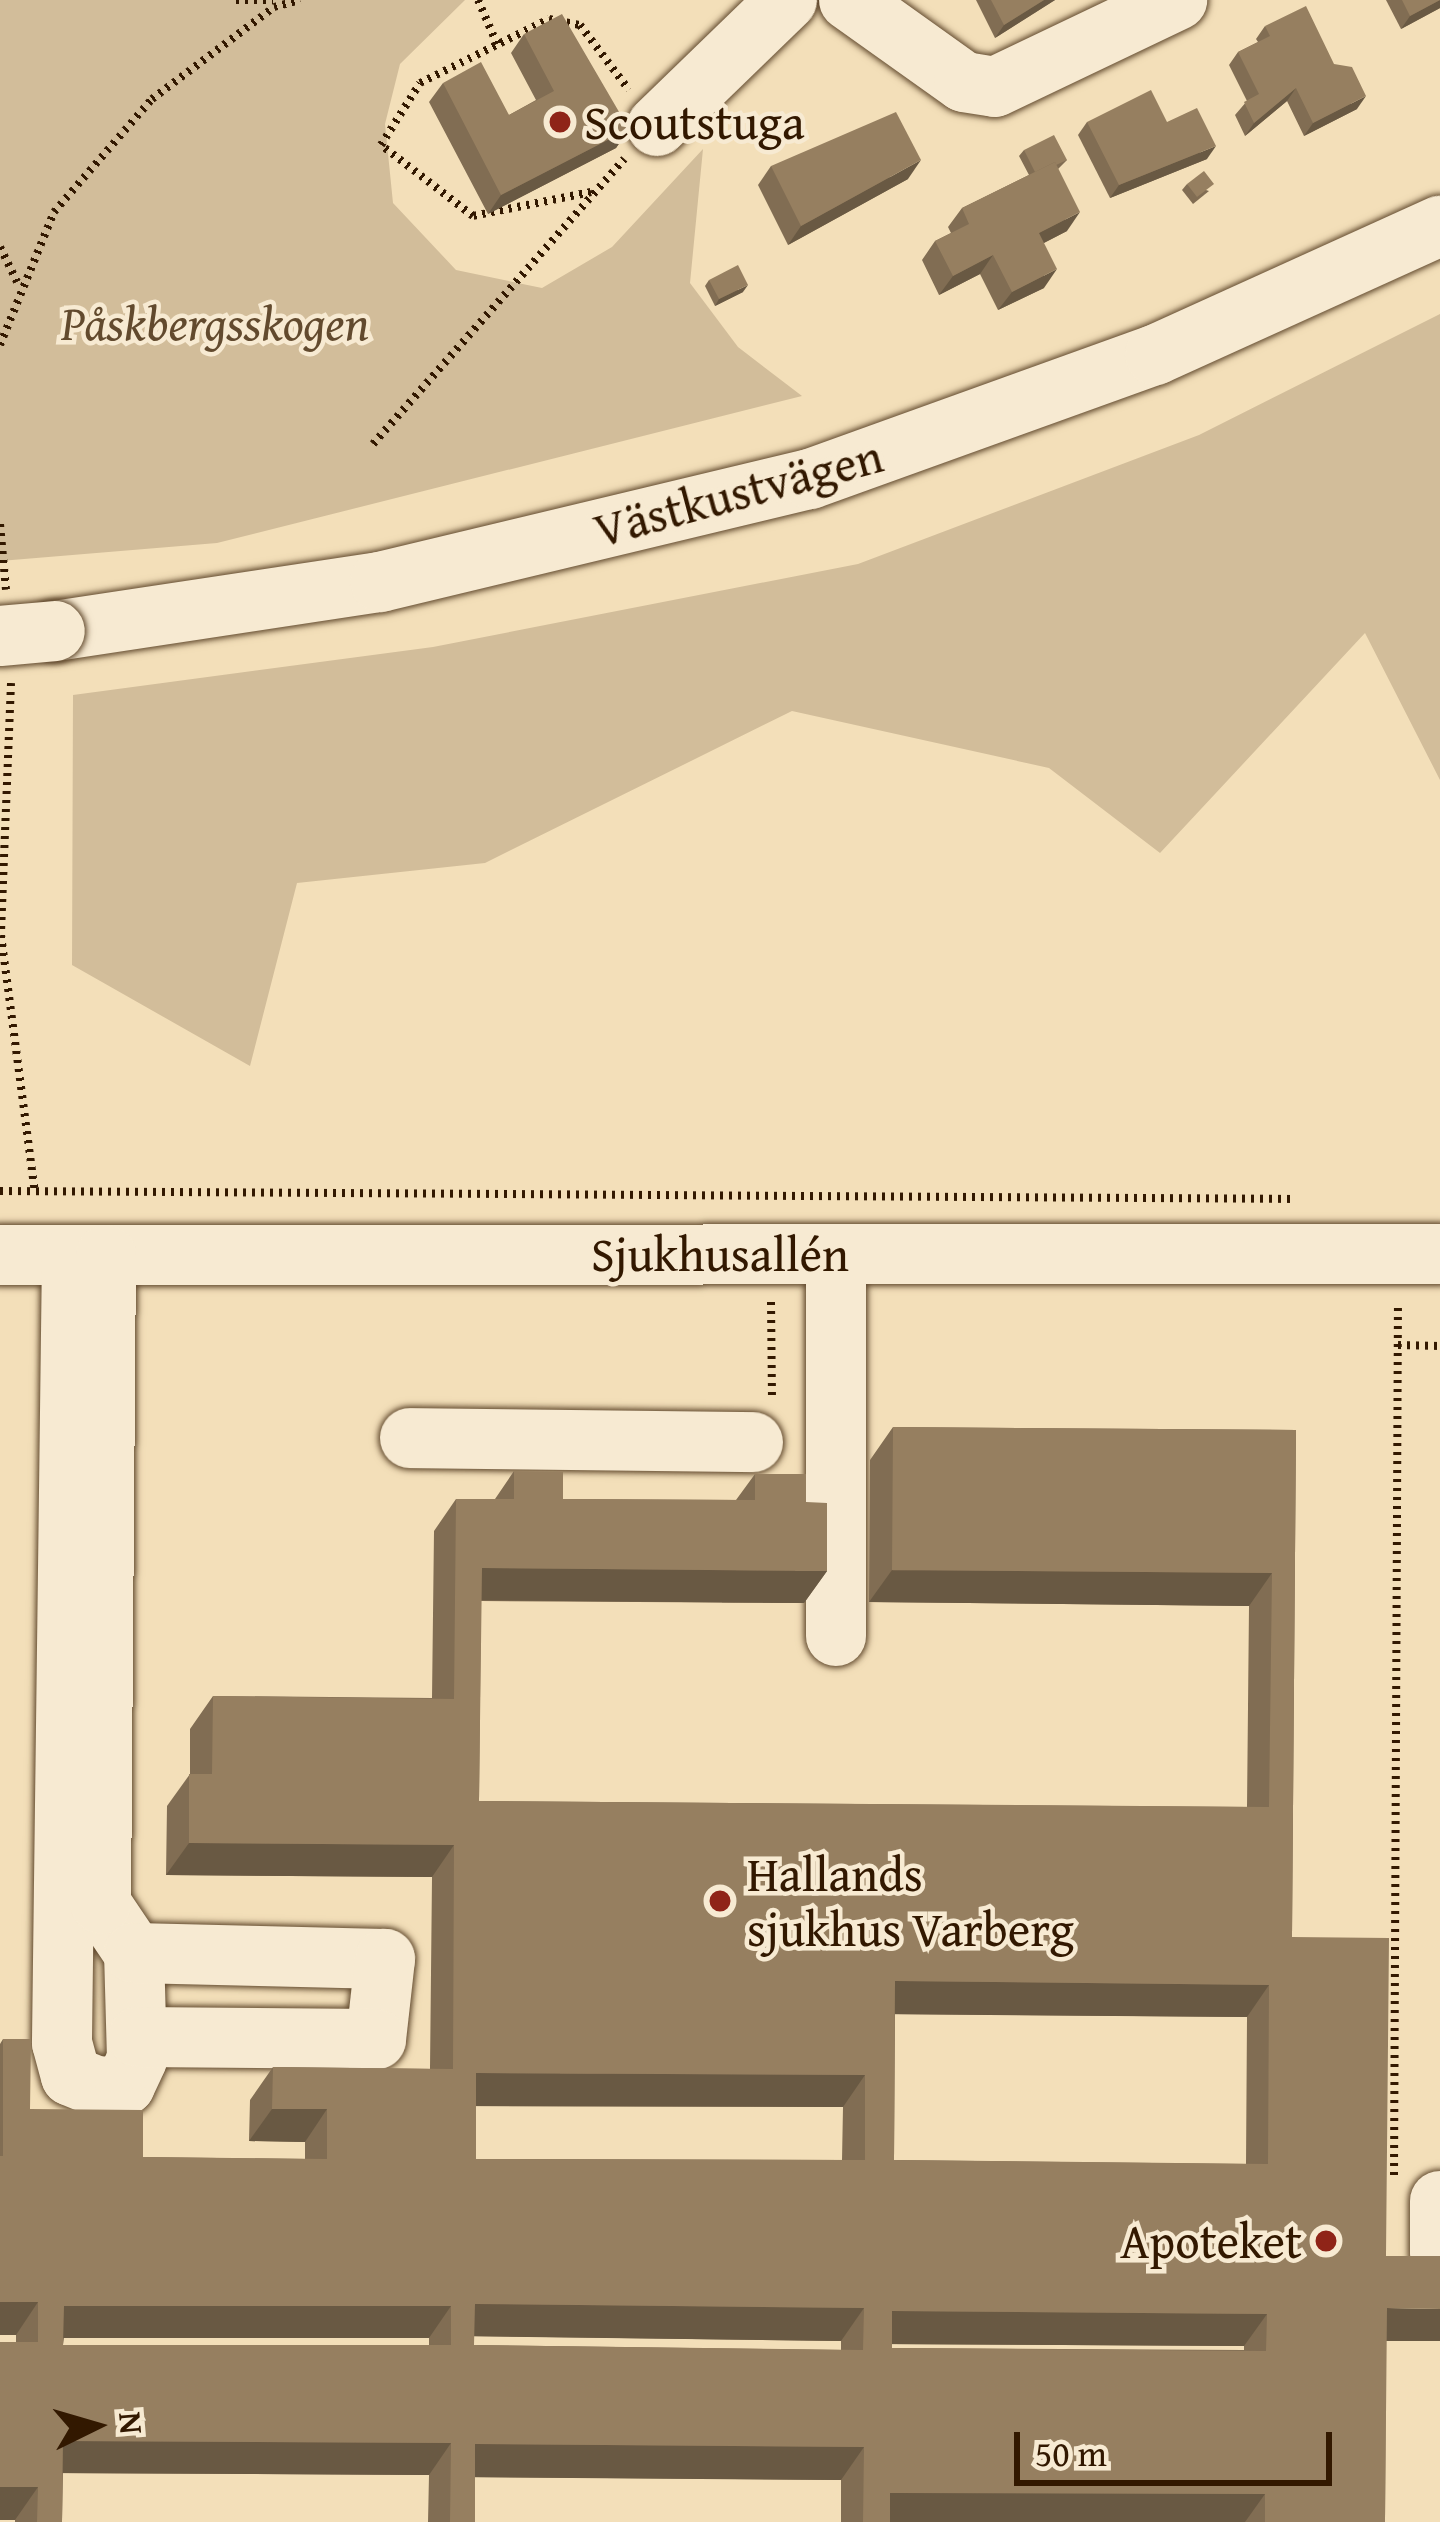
<!DOCTYPE html>
<html>
<head>
<meta charset="utf-8">
<style>
  body { margin:0 }
  #map { position:relative; width:1440px; height:2522px; overflow:hidden; background:#f3dfb9; font-family:"Gentium Book Plus",serif }
  div>[style] { position:absolute }
  .green>* { inset:0; background:#d2bd9a }
  .path>* { height:8px; margin-top:-4px; transform-origin:0; background:repeating-linear-gradient(90deg,#321800 0 3px,transparent 0 9px) }
  .roads { filter:drop-shadow(0 0 3px #624a2e) drop-shadow(0 0 3px #624a2e) }
  .minor>* { height:60px; margin:-30px; padding:0 30px; transform-origin:30px; border-radius:30px; background:#f7ead2 }
  .bridges { filter:drop-shadow(0 0 3px #624a2e) drop-shadow(0 0 3px #624a2e) }
  .minor-bridge>* { height:60px; margin:-30px; padding:0 30px; transform-origin:30px; border-radius:30px; background:#f7ead2 }
  .wall>* { inset:0; background:#816d53 }
  .shaded-wall>* { inset:0; background:#695943 }
  .building>* { inset:0; background:#967f60 }
  .dots>* { width:33px; height:33px; translate:-50% -50%; box-sizing:border-box; border:6px solid #f7ead2; border-radius:50% }
  span { translate:-50% -50%; white-space:nowrap; text-align:center; line-height:1.15; -webkit-text-stroke:9px #f7ead2; paint-order:stroke }
  .poi-label { font-size:48px; color:#321800 }
  .left { translate:0 -50%; text-align:left }
  .right { translate:-100% -50%; text-align:right }
  .park-label { font-size:48px; color:#624a2e; font-style:italic }
  .street-label { font-size:48px; color:#321800 }
  .north { position:absolute; left:36px; top:2366px; width:120px; height:120px; -webkit-text-stroke:9px #f7ead2; paint-order:stroke; rotate:85deg; font-size:33px; font-weight:700; line-height:48px; text-align:center; color:#321800 }
  .north::after { content:''; display:block; margin:auto; width:42px; height:54px; background:#321800; clip-path:polygon(50% 0,100% 100%,50% 72%,0 100%) }
  .scale { position:absolute; left:1014px; top:2432px; width:318px; height:54px; box-sizing:border-box; border:6px solid #321800; border-top:0; padding-left:15px; font-size:36px; line-height:42px; white-space:nowrap; color:#321800; -webkit-text-stroke:9px #f7ead2; paint-order:stroke }
</style>
</head>
<body>
<div id="map">
  <div class="green">
    <div style="clip-path:polygon(0 0,465px 0,400px 64px,385px 124px,393px 203px,456px 270px,542px 288px,612px 247px,703px 149px,690px 283px,738px 347px,802px 396px,217px 543px,0 561px)"></div>
    <div style="clip-path:polygon(1440px 314px,1440px 780px,1365px 633px,1160px 853px,1049px 768px,792px 711px,485px 863px,297px 883px,250px 1066px,72px 965px,73px 695px,433px 647px,858px 564px,1199px 435px)"></div>
  </div>
  <div class="path">
    <div style="left:236px;top:0;width:37px"></div>
    <div style="left:478px;top:0;width:48px;rotate:66.6deg"></div>
    <div style="left:591px;top:192px;width:120px;rotate:168.5deg"></div>
    <div style="left:473px;top:216px;width:116px;rotate:-142.3deg"></div>
    <div style="left:381px;top:145px;width:73px;rotate:-57.8deg"></div>
    <div style="left:420px;top:83px;width:144px;rotate:-26.4deg"></div>
    <div style="left:549px;top:19px;width:32px;rotate:11deg"></div>
    <div style="left:580px;top:25px;width:81px;rotate:53deg"></div>
    <div style="left:0;top:247px;width:39px;rotate:64deg"></div>
    <div style="left:0;top:345px;width:144px;rotate:-67.9deg"></div>
    <div style="left:54px;top:212px;width:150px;rotate:-49.1deg"></div>
    <div style="left:152px;top:99px;width:153px;rotate:-37deg"></div>
    <div style="left:274px;top:7px;width:27px;rotate:-15deg"></div>
    <div style="left:373px;top:444px;width:380px;rotate:-48.6deg"></div>
    <div style="left:0;top:524px;width:66px;rotate:84.8deg"></div>
    <div style="left:11px;top:683px;width:252px;rotate:92.3deg"></div>
    <div style="left:1px;top:935px;width:260px;rotate:82.5deg"></div>
    <div style="left:0;top:1191px;width:1294px;rotate:0.35deg"></div>
    <div style="left:771px;top:1302px;width:99px;rotate:89.4deg"></div>
    <div style="left:1398px;top:1345px;width:42px;rotate:1.4deg"></div>
    <div style="left:1394px;top:2175px;width:873px;rotate:-89.74deg"></div>
  </div>
  <div class="roads">
    <div class="minor">
      <div style="left:849px;top:0;width:141px;rotate:35.5deg"></div>
      <div style="left:964px;top:82px;width:31px;rotate:9deg"></div>
      <div style="left:995px;top:87px;width:202px;rotate:-25.5deg"></div>
      <div style="left:657px;top:126px;width:181px;rotate:-44.1deg"></div>
      <div style="left:55px;top:631px;width:329px;rotate:-8.6deg"></div>
      <div style="left:380px;top:582px;width:442px;rotate:-13.5deg"></div>
      <div style="left:810px;top:479px;width:367px;rotate:-19.8deg"></div>
      <div style="left:1155px;top:355px;width:313px;rotate:-24.4deg"></div>
      <div style="left:0;top:1255px;width:1440px;rotate:-0.04deg"></div>
      <div style="left:72px;top:1255px;width:788px;rotate:90.73deg"></div>
      <div style="left:62px;top:2043px;width:34px;rotate:75deg"></div>
      <div style="left:71px;top:2076px;width:29px;rotate:22deg"></div>
      <div style="left:98px;top:2087px;width:27px;rotate:-4deg"></div>
      <div style="left:125px;top:2085px;width:29px;rotate:-65deg"></div>
      <div style="left:137px;top:2059px;width:106px;rotate:-91.6deg"></div>
      <div style="left:134px;top:1953px;width:59px;rotate:-124deg"></div>
      <div style="left:101px;top:1904px;width:649px;rotate:-89.56deg"></div>
      <div style="left:410px;top:1438px;width:343px;rotate:0.7deg"></div>
      <div style="left:836px;top:1636px;width:382px;rotate:-90deg"></div>
      <div style="left:134px;top:1953px;width:251px;rotate:1.4deg"></div>
      <div style="left:385px;top:1959px;width:81px;rotate:96.4deg"></div>
      <div style="left:376px;top:2039px;width:238px;rotate:-179.5deg"></div>
      <div style="left:1440px;top:2201px;width:53px;rotate:90deg"></div>
    </div>
  </div>
  <div class="bridges">
    <div class="minor-bridge">
      <div style="left:0;top:636px;width:55px;rotate:-5.2deg"></div>
    </div>
  </div>
  <div class="wall">
    <div style="clip-path:polygon(976px 0,1055px 0,995px 38px)"></div>
    <div style="clip-path:polygon(1386px 0,1440px 0,1440px 8px,1401px 29px)"></div>
    <div style="clip-path:polygon(1265px 26px,1357px 109px,1304px 136px,1287px 101px,1245px 136px,1235px 115px,1247px 101px,1229px 65px,1238px 52px,1258px 42px,1256px 39px)"></div>
    <div style="clip-path:polygon(524px 34px,629px 129px,616px 148px,488px 214px,429px 102px,443px 83px,509px 115px,536px 100px,511px 53px)"></div>
    <div style="clip-path:polygon(1087px 122px,1167px 122px,1207px 159px,1110px 198px,1078px 135px)"></div>
    <div style="clip-path:polygon(1024px 150px,1067px 160px,1058px 169px,1067px 231px,1044px 243px,1044px 288px,998px 310px,980px 274px,939px 295px,922px 260px,935px 241px,951px 233px,948px 227px,962px 208px,1029px 175px,1019px 156px)"></div>
    <div style="clip-path:polygon(771px 166px,908px 179px,788px 245px,758px 185px)"></div>
    <div style="clip-path:polygon(1187px 184px,1209px 191px,1193px 204px,1182px 190px)"></div>
    <div style="clip-path:polygon(709px 280px,743px 292px,715px 306px,705px 286px)"></div>
    <div style="clip-path:polygon(evenodd,893px 1427px,1296px 1430px,1292px 1937px,1386px 2341px,1385px 2522px,841px 2522px,841px 2480px,475px 2477px,475px 2522px,428px 2522px,429px 2475px,63px 2473px,62px 2522px,15px 2522px,16px 2335px,0 2335px,0 2044px,3px 2039px,30px 2109px,143px 2157px,305px 2159px,305px 2142px,249px 2141px,250px 2100px,273px 2067px,430px 2069px,432px 1877px,166px 1875px,167px 1806px,190px 1774px,190px 1729px,213px 1696px,432px 1698px,434px 1531px,456px 1499px,495px 1499px,514px 1471px,563px 1499px,736px 1500px,755px 1474px,806px 1502px,827px 1571px,804px 1603px,481px 1601px,479px 1801px,1247px 1807px,1249px 1606px,869px 1602px,870px 1460px,893px 1427px,895px 2014px,1247px 2017px,1246px 2164px,894px 2160px,895px 2014px,893px 1427px,476px 2106px,843px 2107px,842px 2160px,476px 2159px,476px 2106px,893px 1427px,474px 2336px,841px 2341px,841px 2350px,474px 2345px,474px 2336px,893px 1427px,64px 2338px,429px 2338px,429px 2345px,63px 2345px,64px 2338px,893px 1427px,892px 2344px,1244px 2346px,1244px 2350px,892px 2348px,892px 2344px)"></div>
  </div>
  <div class="shaded-wall">
    <div style="clip-path:polygon(1044px 0,1055px 0,995px 38px,1004px 25px)"></div>
    <div style="clip-path:polygon(1440px 0,1440px 8px,1401px 29px,1410px 16px)"></div>
    <div style="clip-path:polygon(1296px 88px,1287px 101px,1245px 136px,1254px 123px)"></div>
    <div style="clip-path:polygon(1366px 96px,1357px 109px,1304px 136px,1313px 123px)"></div>
    <div style="clip-path:polygon(629px 129px,616px 148px,488px 214px,501px 195px)"></div>
    <div style="clip-path:polygon(1216px 146px,1207px 159px,1110px 198px,1119px 185px)"></div>
    <div style="clip-path:polygon(921px 160px,908px 179px,788px 245px,801px 226px)"></div>
    <div style="clip-path:polygon(1080px 212px,1067px 231px,1026px 252px,1039px 233px)"></div>
    <div style="clip-path:polygon(993px 255px,980px 274px,939px 295px,953px 276px)"></div>
    <div style="clip-path:polygon(1057px 269px,1044px 288px,998px 310px,1012px 292px)"></div>
    <div style="clip-path:polygon(748px 285px,743px 292px,715px 306px,719px 299px)"></div>
    <div style="clip-path:polygon(482px 1568px,827px 1571px,804px 1603px,459px 1600px)"></div>
    <div style="clip-path:polygon(892px 1570px,1272px 1573px,1249px 1606px,869px 1602px)"></div>
    <div style="clip-path:polygon(189px 1843px,454px 1845px,432px 1877px,166px 1875px)"></div>
    <div style="clip-path:polygon(895px 1981px,1269px 1985px,1247px 2017px,873px 2014px)"></div>
    <div style="clip-path:polygon(476px 2073px,865px 2075px,843px 2107px,453px 2106px)"></div>
    <div style="clip-path:polygon(272px 2109px,327px 2109px,305px 2142px,249px 2141px)"></div>
    <div style="clip-path:polygon(0 2302px,38px 2302px,16px 2335px,0 2335px)"></div>
    <div style="clip-path:polygon(475px 2304px,864px 2308px,841px 2341px,452px 2336px)"></div>
    <div style="clip-path:polygon(64px 2306px,451px 2306px,429px 2338px,41px 2338px)"></div>
    <div style="clip-path:polygon(1387px 2308px,1440px 2309px,1440px 2341px,1364px 2341px)"></div>
    <div style="clip-path:polygon(892px 2311px,1267px 2314px,1244px 2346px,870px 2344px)"></div>
    <div style="clip-path:polygon(63px 2441px,451px 2443px,429px 2475px,40px 2473px)"></div>
    <div style="clip-path:polygon(475px 2444px,864px 2447px,841px 2480px,452px 2477px)"></div>
    <div style="clip-path:polygon(0 2487px,38px 2487px,15px 2520px,0 2520px)"></div>
    <div style="clip-path:polygon(890px 2493px,1265px 2494px,1245px 2522px,869px 2522px)"></div>
  </div>
  <div class="building">
    <div style="clip-path:polygon(991px 0,1044px 0,1004px 25px)"></div>
    <div style="clip-path:polygon(1402px 0,1440px 0,1410px 16px)"></div>
    <div style="clip-path:polygon(1306px 6px,1334px 64px,1352px 67px,1366px 96px,1313px 123px,1296px 88px,1254px 123px,1244px 102px,1259px 94px,1238px 52px,1270px 36px,1265px 26px)"></div>
    <div style="clip-path:polygon(562px 14px,629px 129px,501px 195px,443px 83px,481px 62px,509px 115px,554px 91px,524px 34px)"></div>
    <div style="clip-path:polygon(1151px 90px,1167px 122px,1197px 108px,1216px 146px,1119px 185px,1087px 122px)"></div>
    <div style="clip-path:polygon(896px 112px,921px 160px,801px 226px,771px 166px)"></div>
    <div style="clip-path:polygon(1054px 135px,1067px 160px,1056px 165px,1055px 162px,1035px 172px,1024px 150px)"></div>
    <div style="clip-path:polygon(1055px 162px,1080px 212px,1039px 233px,1057px 269px,1012px 292px,993px 255px,953px 276px,935px 241px,969px 224px,962px 208px)"></div>
    <div style="clip-path:polygon(1204px 171px,1214px 184px,1197px 197px,1187px 184px)"></div>
    <div style="clip-path:polygon(738px 265px,748px 285px,719px 299px,709px 280px)"></div>
    <div style="clip-path:polygon(evenodd,893px 1427px,1296px 1430px,1292px 1937px,1389px 1938px,1386px 2256px,1440px 2256px,1440px 2309px,1387px 2308px,1385px 2522px,1265px 2522px,1265px 2494px,890px 2493px,890px 2522px,863px 2522px,864px 2447px,475px 2444px,475px 2522px,450px 2522px,451px 2443px,63px 2441px,62px 2522px,37px 2522px,38px 2487px,0 2487px,0 2342px,38px 2342px,38px 2302px,0 2302px,0 2156px,3px 2156px,3px 2039px,31px 2039px,30px 2109px,143px 2110px,143px 2157px,327px 2159px,327px 2109px,272px 2109px,273px 2067px,453px 2069px,454px 1845px,189px 1843px,189px 1774px,212px 1774px,213px 1696px,454px 1699px,456px 1499px,514px 1499px,514px 1471px,563px 1472px,563px 1499px,755px 1500px,755px 1474px,806px 1474px,806px 1502px,827px 1503px,827px 1571px,482px 1568px,479px 1801px,1269px 1807px,1272px 1573px,892px 1570px,893px 1427px,895px 1981px,1269px 1985px,1268px 2164px,894px 2160px,895px 1981px,893px 1427px,476px 2073px,865px 2075px,865px 2160px,476px 2159px,476px 2073px,893px 1427px,475px 2304px,864px 2308px,863px 2350px,474px 2345px,475px 2304px,893px 1427px,64px 2306px,451px 2306px,451px 2345px,63px 2345px,64px 2306px,893px 1427px,892px 2311px,1267px 2314px,1266px 2351px,892px 2348px,892px 2311px)"></div>
  </div>
  <div class="dots">
    <div style="left:560px;top:122px;background:#8f2418"></div>
    <div style="left:720px;top:1901px;background:#8f2418"></div>
    <div style="left:1326px;top:2241px;background:#8f2418"></div>
  </div>
  <div class="poi-label">
    <span class="left" style="left:584px;top:122px">Scoutstuga</span>
    <span class="left" style="left:747px;top:1901px">Hallands<br>sjukhus Varberg</span>
    <span class="right" style="left:1302px;top:2241px">Apoteket</span>
  </div>
  <div class="park-label">
    <span style="left:215px;top:323px">Påskbergsskogen</span>
  </div>
  <div class="street-label">
    <span style="left:738px;top:492px;rotate:-15deg">Västkustvägen</span>
    <span style="left:720px;top:1254px">Sjukhusallén</span>
  </div>
  <div class="north">N</div>
  <div class="scale">50 m</div>
</div>
</body>
</html>
